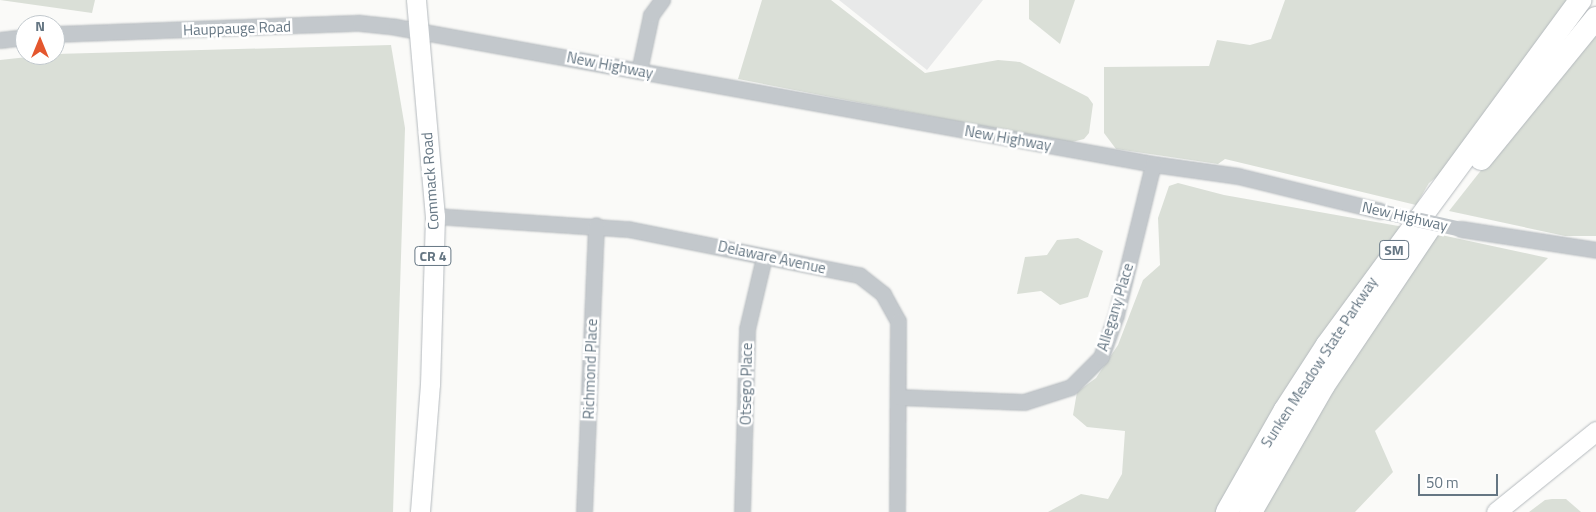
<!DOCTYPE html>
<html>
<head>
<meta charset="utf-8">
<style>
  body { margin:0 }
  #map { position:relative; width:1596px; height:512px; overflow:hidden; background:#fafaf8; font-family:"Titillium Web",sans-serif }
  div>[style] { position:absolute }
  .built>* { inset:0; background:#e8e9e9 }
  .green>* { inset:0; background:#dadfd7 }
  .roads { filter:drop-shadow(0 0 1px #b5babe) drop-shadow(0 0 1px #b5babe) }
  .minor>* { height:15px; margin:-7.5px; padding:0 7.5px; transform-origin:7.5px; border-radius:7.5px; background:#c3c8cc }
  .major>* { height:19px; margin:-9.5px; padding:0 9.5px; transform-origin:9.5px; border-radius:9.5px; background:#fff }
  .highway>* { height:22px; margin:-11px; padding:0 11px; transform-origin:11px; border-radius:11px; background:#fff }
  .minor-bridge>* { height:15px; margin:-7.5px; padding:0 7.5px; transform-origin:7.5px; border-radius:7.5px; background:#c3c8cc }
  span { translate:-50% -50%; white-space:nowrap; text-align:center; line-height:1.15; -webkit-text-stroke:5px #fff; paint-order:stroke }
  .shield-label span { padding:1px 4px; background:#fff; border:1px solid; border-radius:4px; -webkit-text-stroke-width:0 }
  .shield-label { font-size:14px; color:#657683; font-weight:700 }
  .street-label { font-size:15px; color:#657683 }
  .north { position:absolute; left:15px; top:15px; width:50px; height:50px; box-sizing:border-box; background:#fff; border:1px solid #c1c8cd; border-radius:50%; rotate:0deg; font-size:14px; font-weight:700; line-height:20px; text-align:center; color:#657683 }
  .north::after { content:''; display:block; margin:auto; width:18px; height:22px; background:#e4572e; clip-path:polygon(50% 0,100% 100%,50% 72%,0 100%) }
  .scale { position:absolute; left:1418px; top:474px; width:80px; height:22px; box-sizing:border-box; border:2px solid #657683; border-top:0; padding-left:6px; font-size:15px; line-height:18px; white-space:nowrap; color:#657683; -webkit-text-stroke:4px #fff; paint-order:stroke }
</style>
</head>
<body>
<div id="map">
  <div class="built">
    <div style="clip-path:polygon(839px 0,983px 0,927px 70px)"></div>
  </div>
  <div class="green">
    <div style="clip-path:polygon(0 0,95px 0,92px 13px)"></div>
    <div style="clip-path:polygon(762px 0,831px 0,925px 73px,998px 60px,1020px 62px,1088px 97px,1093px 104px,1089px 133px,1084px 139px,1068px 143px,738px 79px)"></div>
    <div style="clip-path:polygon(1029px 0,1075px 0,1060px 44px,1029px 19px)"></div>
    <div style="clip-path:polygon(1285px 0,1574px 0,1444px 171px,1429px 183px,1416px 205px,1225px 159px,1218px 164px,1116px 149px,1104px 133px,1104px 67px,1209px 66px,1217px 40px,1250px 45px,1271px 39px)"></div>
    <div style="clip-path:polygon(1596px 30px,1596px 236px,1565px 236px,1449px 211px,1572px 55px)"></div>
    <div style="clip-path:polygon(391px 45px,405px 128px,393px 512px,0 512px,0 60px,55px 54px)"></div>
    <div style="clip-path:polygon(1178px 183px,1224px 195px,1404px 227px,1220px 512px,1048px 512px,1081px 494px,1108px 499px,1122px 474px,1125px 431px,1087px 427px,1073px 415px,1077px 392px,1096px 378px,1118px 345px,1143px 280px,1160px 265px,1158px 218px,1169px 186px)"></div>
    <div style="clip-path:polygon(1432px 233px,1548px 258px,1375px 431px,1393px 472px,1355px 512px,1258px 512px)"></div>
    <div style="clip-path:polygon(1078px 238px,1103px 251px,1088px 297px,1060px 305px,1041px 291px,1017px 294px,1025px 257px,1047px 255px,1057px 240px)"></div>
    <div style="clip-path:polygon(1552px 499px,1566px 499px,1581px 512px,1529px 512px,1545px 500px)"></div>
  </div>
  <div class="roads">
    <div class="minor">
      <div style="left:55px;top:34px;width:305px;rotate:-2.1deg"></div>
      <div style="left:360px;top:23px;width:36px;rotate:6deg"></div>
      <div style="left:396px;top:27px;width:769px;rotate:10.26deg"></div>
      <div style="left:1153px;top:164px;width:86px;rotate:8deg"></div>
      <div style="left:1238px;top:176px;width:146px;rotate:13.8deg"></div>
      <div style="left:0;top:40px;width:25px;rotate:-7deg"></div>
      <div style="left:639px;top:71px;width:57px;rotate:-77.9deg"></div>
      <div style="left:651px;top:15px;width:19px;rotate:-54deg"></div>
      <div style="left:435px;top:216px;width:193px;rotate:3.9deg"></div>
      <div style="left:628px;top:229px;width:236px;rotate:11.3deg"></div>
      <div style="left:859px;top:275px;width:31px;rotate:38deg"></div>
      <div style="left:883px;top:294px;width:31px;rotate:61deg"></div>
      <div style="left:898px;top:321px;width:191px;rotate:90.3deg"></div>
      <div style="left:1461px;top:229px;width:137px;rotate:8.8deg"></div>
      <div style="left:899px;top:397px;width:125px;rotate:2.3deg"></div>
      <div style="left:1024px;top:402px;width:49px;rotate:-17.7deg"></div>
      <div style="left:1071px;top:387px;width:42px;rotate:-45deg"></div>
      <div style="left:1101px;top:357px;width:45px;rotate:-70.3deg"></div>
      <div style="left:1116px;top:315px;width:155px;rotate:-76.2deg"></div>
      <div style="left:584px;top:512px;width:287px;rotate:-87.6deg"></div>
      <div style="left:742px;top:512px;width:183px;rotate:-88.4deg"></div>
      <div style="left:747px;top:329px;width:74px;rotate:-76.7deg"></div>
    </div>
    <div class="major">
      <div style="left:416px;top:0;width:217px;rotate:85deg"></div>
      <div style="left:435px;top:216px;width:168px;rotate:91.7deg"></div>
      <div style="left:430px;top:384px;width:128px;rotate:94.5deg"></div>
      <div style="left:1496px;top:512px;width:129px;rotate:-39deg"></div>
    </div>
    <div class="highway">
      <div style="left:1481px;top:159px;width:182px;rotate:-50.8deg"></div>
      <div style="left:1227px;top:512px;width:117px;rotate:-60.4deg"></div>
      <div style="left:1285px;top:410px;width:77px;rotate:-57.1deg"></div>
      <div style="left:1327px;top:345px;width:428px;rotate:-53.7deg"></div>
      <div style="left:1251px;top:512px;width:146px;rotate:-60.1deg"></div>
      <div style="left:1324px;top:385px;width:188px;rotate:-56.1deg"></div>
    </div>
  </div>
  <div class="minor-bridge">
    <div style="left:1380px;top:211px;width:83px;rotate:12.5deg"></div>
  </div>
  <div class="shield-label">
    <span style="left:1394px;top:250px">SM</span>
    <span style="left:433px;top:256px">CR 4</span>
  </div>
  <div class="street-label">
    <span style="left:237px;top:28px;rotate:-2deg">Hauppauge Road</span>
    <span style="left:610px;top:65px;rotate:11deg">New Highway</span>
    <span style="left:1008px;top:138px;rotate:10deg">New Highway</span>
    <span style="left:430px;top:181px;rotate:-94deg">Commack Road</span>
    <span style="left:1405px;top:216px;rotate:13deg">New Highway</span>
    <span style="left:772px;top:257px;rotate:12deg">Delaware Avenue</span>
    <span style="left:1115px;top:307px;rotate:-73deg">Allegany Place</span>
    <span style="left:1319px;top:362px;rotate:-57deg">Sunken Meadow State Parkway</span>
    <span style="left:590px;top:369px;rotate:-88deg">Richmond Place</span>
    <span style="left:746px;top:384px;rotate:-89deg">Otsego Place</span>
  </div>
  <div class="north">N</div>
  <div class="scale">50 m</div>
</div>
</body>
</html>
